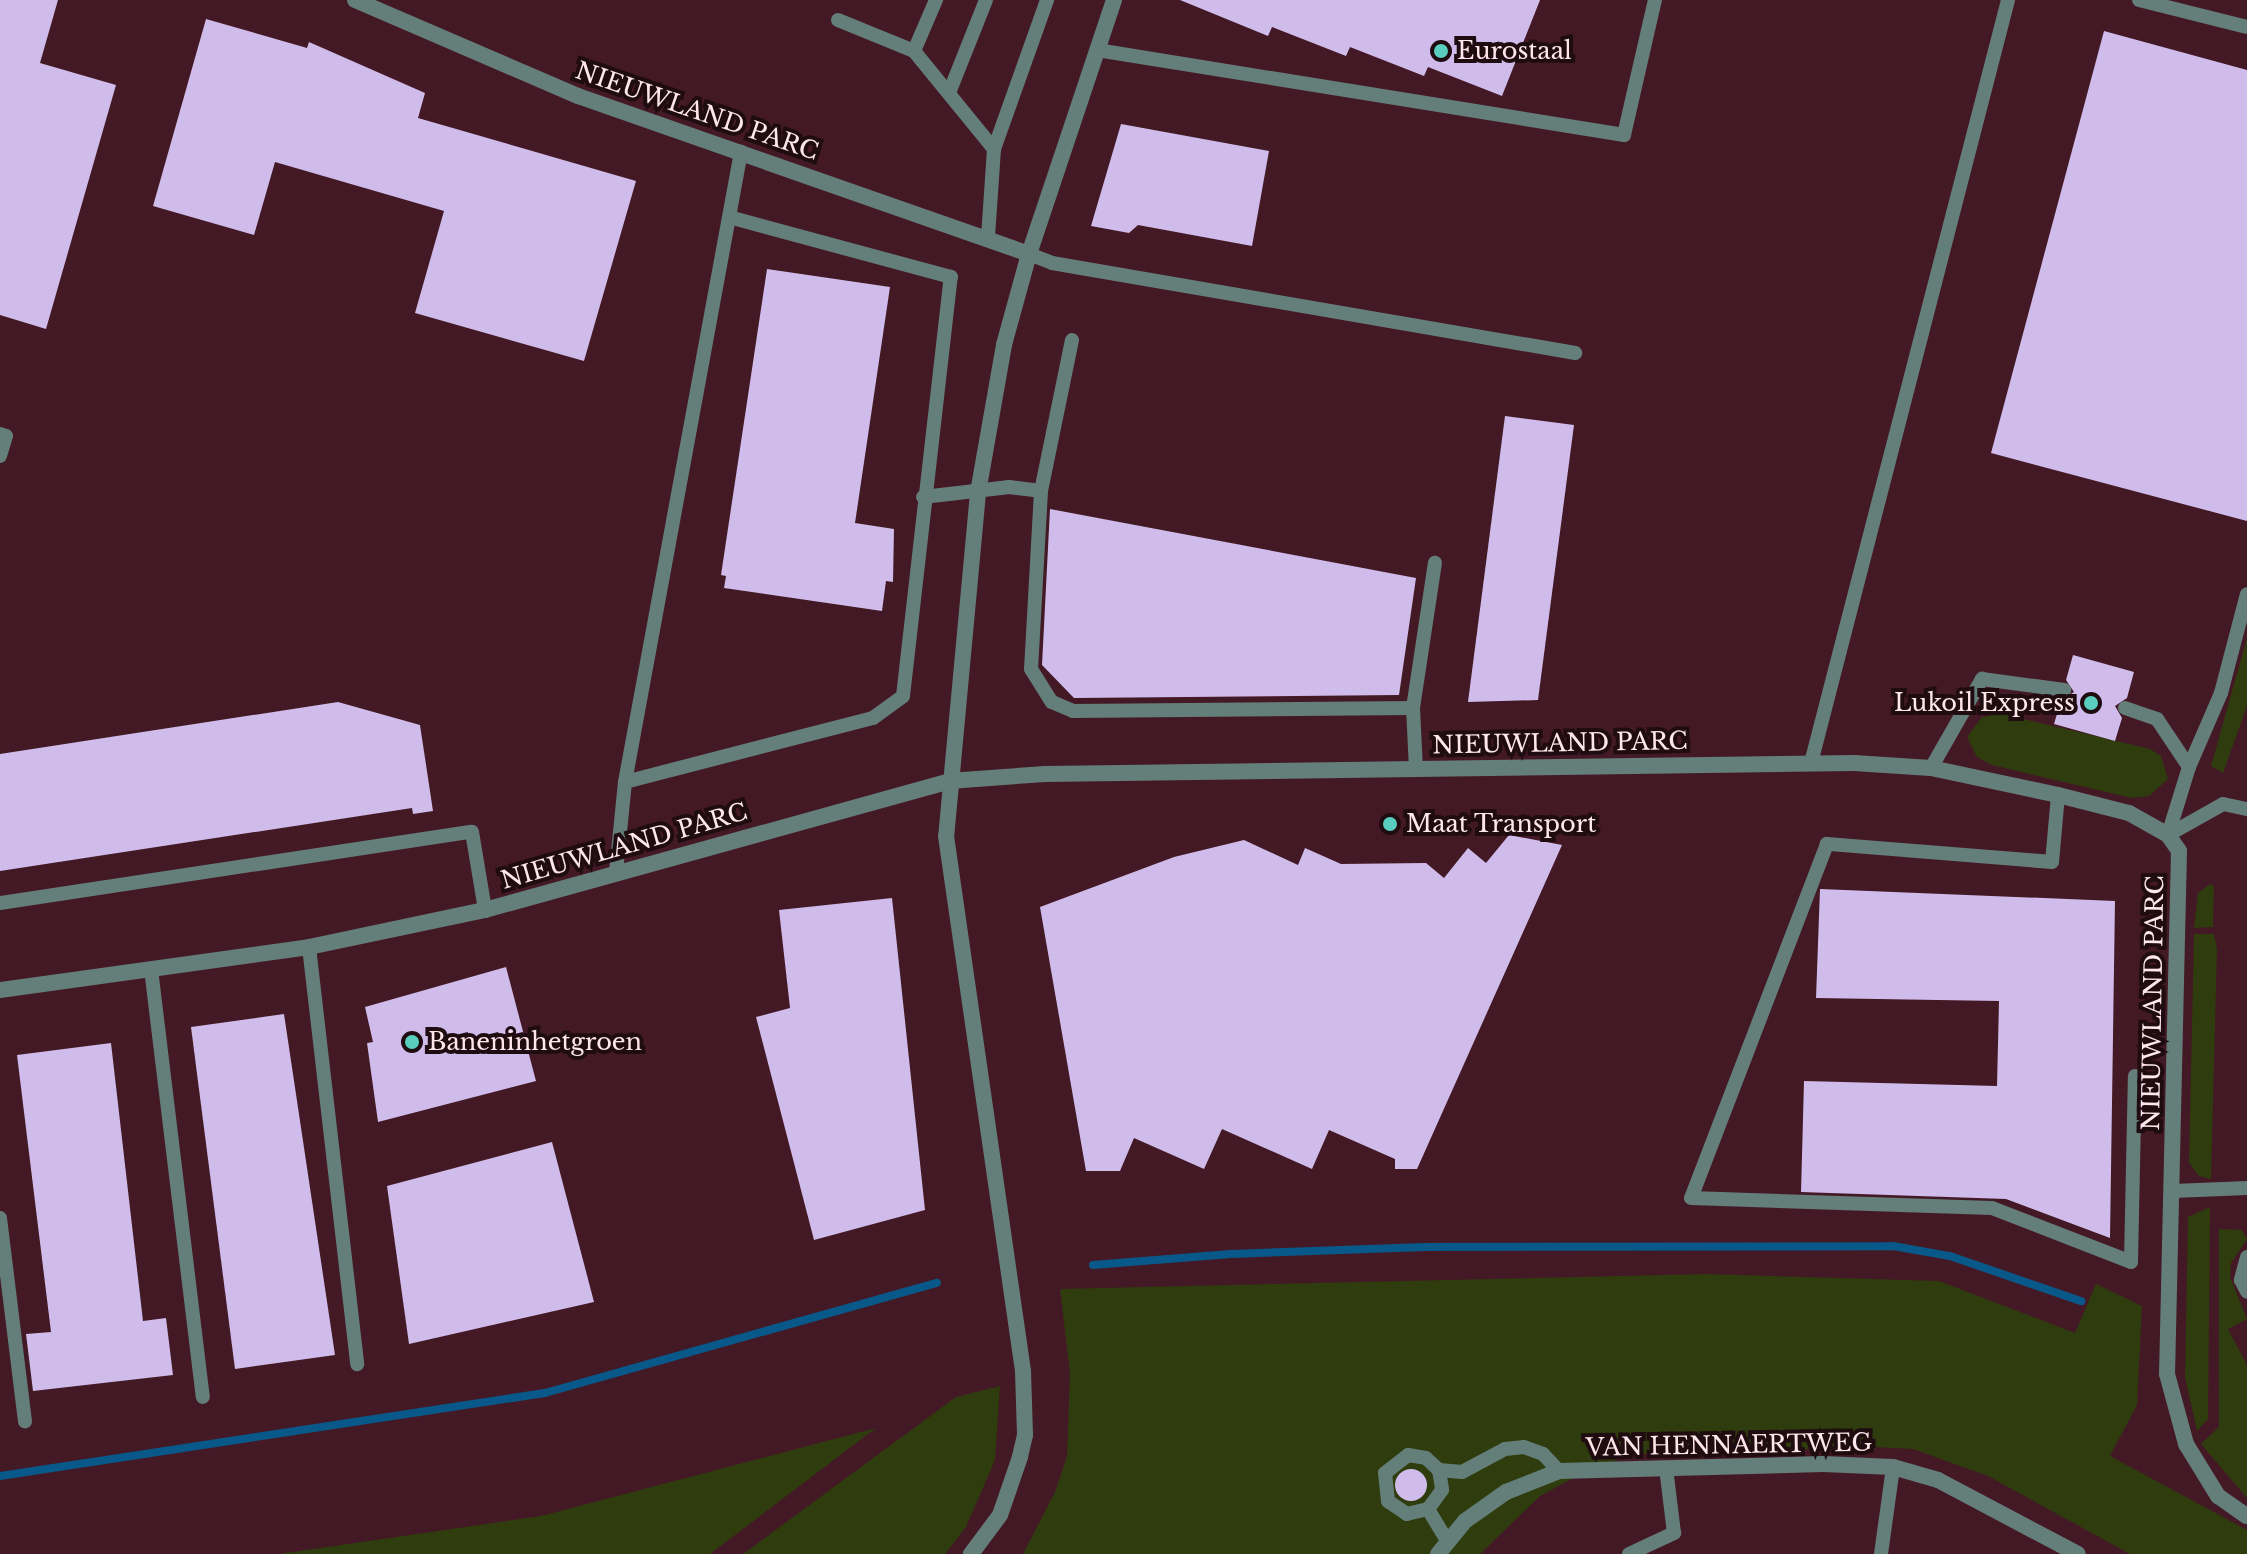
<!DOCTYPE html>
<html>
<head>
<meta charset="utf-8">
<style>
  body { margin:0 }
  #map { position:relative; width:2247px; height:1554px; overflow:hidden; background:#441926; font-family:"Libre Baskerville",serif }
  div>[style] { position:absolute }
  .green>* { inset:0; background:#2f3c0d }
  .stream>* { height:8px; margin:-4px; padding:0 4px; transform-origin:4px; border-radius:4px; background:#085989 }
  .building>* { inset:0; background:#cfbceb }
  .round { border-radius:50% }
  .service>* { height:14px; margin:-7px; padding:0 7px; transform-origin:7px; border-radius:7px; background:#647e79 }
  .minor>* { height:16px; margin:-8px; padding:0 8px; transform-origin:8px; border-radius:8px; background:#647e79 }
  .dots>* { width:22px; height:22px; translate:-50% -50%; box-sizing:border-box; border:4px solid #1f0c11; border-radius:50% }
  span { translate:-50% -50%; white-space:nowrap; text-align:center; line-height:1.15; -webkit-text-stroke:8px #1f0c11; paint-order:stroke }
  .poi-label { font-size:24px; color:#fee6eb }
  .left { translate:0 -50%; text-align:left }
  .right { translate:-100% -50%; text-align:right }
  .street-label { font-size:24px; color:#fee6eb }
</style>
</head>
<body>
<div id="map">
  <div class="green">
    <div style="clip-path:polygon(2247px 638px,2247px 706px,2223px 773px,2211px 766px)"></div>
    <div style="clip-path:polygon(2002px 714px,2150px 749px,2161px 756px,2168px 779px,2149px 796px,2132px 798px,1992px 765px,1977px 757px,1967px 737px,1982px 717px)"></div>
    <div style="clip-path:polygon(2210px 884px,2214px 886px,2213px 927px,2194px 928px,2198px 893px)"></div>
    <div style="clip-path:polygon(2194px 934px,2214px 934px,2217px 949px,2211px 1179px,2199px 1176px,2189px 1163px)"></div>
    <div style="clip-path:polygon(2210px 1207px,2208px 1419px,2197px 1431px,2185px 1377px,2188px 1217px)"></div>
    <div style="clip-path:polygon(2219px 1229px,2242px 1230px,2247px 1239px,2231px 1263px,2230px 1277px,2247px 1319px,2228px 1329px,2247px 1365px,2247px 1498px,2201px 1444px,2219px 1427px)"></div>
    <div style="clip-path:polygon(1706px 1274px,1939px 1281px,2075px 1333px,2096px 1284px,2142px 1306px,2137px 1405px,2110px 1456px,2247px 1530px,2247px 1554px,2130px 1554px,1988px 1476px,1913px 1449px,1875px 1447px,1635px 1454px,1590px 1469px,1540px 1496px,1480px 1554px,1023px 1554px,1055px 1492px,1067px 1456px,1070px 1373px,1060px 1289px)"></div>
    <div style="clip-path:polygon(1000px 1386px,995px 1460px,966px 1527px,945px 1554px,743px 1554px,956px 1397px)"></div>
    <div style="clip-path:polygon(876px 1428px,710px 1554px,279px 1554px,541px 1516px)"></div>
  </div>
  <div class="stream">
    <div style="left:1093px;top:1265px;width:138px;rotate:-4.6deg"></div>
    <div style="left:1231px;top:1254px;width:194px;rotate:-2.1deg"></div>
    <div style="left:1425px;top:1247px;width:468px;rotate:-0.1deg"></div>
    <div style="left:1893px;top:1246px;width:58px;rotate:10deg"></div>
    <div style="left:1950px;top:1256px;width:139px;rotate:19deg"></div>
    <div style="left:0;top:1476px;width:551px;rotate:-8.66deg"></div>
    <div style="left:545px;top:1393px;width:407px;rotate:-15.7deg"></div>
  </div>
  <div class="building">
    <div style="clip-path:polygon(0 0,58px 0,40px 63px,116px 85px,46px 329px,0 315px)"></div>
    <div style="clip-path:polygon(1180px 0,1540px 0,1502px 96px,1428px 67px,1424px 76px,1350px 47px,1346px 56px,1272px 27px,1268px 36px)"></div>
    <div style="clip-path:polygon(206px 19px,307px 48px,309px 42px,425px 93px,418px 118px,636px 181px,584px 361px,415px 313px,444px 211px,275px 162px,254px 235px,153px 206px)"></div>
    <div style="clip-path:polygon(2104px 31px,2247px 70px,2247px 521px,1991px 453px)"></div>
    <div style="clip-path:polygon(1121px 124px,1269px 151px,1252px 246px,1138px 225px,1129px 233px,1091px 226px)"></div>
    <div style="clip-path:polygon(767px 269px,890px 287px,855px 523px,894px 529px,893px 582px,886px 581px,882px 611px,724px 588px,726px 576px,721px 575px)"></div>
    <div style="clip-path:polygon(1505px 416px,1574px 425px,1538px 700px,1468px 702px)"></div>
    <div style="clip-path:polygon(1050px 509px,1416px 578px,1399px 695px,1074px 698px,1042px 665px)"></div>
    <div style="clip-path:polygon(2073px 655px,2134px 672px,2127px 698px,2115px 706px,2122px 718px,2115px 741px,2054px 724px,2061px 700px,2074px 692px,2066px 680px)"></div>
    <div style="clip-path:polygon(338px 702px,420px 725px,433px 811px,413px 814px,412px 808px,0 871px,0 754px)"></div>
    <div style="clip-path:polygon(1509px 835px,1562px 845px,1417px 1169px,1395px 1169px,1395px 1159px,1329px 1130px,1312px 1169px,1222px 1129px,1204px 1169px,1134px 1138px,1120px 1171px,1086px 1171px,1040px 907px,1174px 857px,1244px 840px,1298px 865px,1305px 848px,1341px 864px,1426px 863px,1444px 878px,1468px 848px,1486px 863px)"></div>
    <div style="clip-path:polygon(1820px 889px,2115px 901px,2110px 1238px,2006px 1199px,1801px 1192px,1804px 1081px,1997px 1086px,1999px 1001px,1816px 998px)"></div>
    <div style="clip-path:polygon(892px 898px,925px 1210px,814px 1240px,756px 1017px,790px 1008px,779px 910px)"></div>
    <div style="clip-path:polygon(506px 967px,536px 1081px,378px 1122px,367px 1043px,373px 1042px,365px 1007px)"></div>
    <div style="clip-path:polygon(284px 1014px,335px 1355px,235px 1369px,191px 1027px)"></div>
    <div style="clip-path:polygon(111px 1043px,143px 1321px,166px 1318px,173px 1375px,33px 1391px,26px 1334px,51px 1332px,17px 1055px)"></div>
    <div style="clip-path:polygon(552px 1142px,594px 1302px,409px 1344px,387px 1186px)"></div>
    <div class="round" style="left:1395px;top:1469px;width:32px;height:32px"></div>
  </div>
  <div class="service">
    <div style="left:2139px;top:0;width:111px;rotate:14deg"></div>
    <div style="left:838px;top:20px;width:82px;rotate:22.2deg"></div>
    <div style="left:914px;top:51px;width:127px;rotate:50.8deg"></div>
    <div style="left:1097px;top:50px;width:534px;rotate:9.16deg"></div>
    <div style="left:1624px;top:135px;width:139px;rotate:-77.1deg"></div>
    <div style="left:914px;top:51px;width:56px;rotate:-66.7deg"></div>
    <div style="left:949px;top:93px;width:100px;rotate:-68.3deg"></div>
    <div style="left:988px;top:237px;width:88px;rotate:-86.1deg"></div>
    <div style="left:994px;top:149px;width:158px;rotate:-70.4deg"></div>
    <div style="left:1029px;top:254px;width:25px;rotate:21deg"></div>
    <div style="left:1052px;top:263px;width:531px;rotate:9.76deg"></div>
    <div style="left:1072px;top:340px;width:154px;rotate:101.6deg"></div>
    <div style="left:1041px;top:491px;width:178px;rotate:93.2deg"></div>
    <div style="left:1031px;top:669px;width:39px;rotate:58deg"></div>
    <div style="left:1052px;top:702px;width:23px;rotate:23deg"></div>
    <div style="left:1073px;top:711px;width:340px;rotate:-0.5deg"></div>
    <div style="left:1413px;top:708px;width:62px;rotate:87.2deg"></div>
    <div style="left:0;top:434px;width:6px;rotate:18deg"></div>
    <div style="left:6px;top:436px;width:21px;rotate:107deg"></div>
    <div style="left:923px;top:497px;width:87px;rotate:-6.6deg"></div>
    <div style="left:1009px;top:487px;width:32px;rotate:7deg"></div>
    <div style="left:1413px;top:708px;width:147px;rotate:-81.4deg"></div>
    <div style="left:2125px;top:708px;width:34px;rotate:19deg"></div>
    <div style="left:2157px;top:719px;width:58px;rotate:56.3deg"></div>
    <div style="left:2189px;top:767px;width:71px;rotate:107.2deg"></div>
    <div style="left:1811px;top:763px;width:788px;rotate:-75.52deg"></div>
    <div style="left:2189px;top:767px;width:81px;rotate:-66.6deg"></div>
    <div style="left:2221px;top:693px;width:102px;rotate:-75.3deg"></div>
    <div style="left:1931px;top:768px;width:103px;rotate:-60.2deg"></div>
    <div style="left:1982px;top:679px;width:83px;rotate:7.6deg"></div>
    <div style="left:625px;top:782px;width:256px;rotate:-14.5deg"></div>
    <div style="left:873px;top:718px;width:37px;rotate:-36deg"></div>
    <div style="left:903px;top:696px;width:422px;rotate:-83.5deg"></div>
    <div style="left:951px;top:277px;width:227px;rotate:-164.9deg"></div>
    <div style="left:2058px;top:795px;width:67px;rotate:95.1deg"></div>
    <div style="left:2052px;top:862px;width:226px;rotate:-175.4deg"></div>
    <div style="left:1827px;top:844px;width:379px;rotate:111deg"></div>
    <div style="left:1691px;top:1198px;width:301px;rotate:1.9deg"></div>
    <div style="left:1992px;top:1208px;width:149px;rotate:21.2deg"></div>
    <div style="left:2131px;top:1262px;width:186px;rotate:-88.8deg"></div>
    <div style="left:2168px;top:835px;width:63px;rotate:-29.4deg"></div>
    <div style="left:2223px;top:804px;width:25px;rotate:12deg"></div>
    <div style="left:616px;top:872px;width:90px;rotate:-84.3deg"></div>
    <div style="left:625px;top:782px;width:641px;rotate:-79.57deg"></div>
    <div style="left:0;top:903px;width:477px;rotate:-8.6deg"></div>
    <div style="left:472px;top:832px;width:79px;rotate:80.5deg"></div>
    <div style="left:309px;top:947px;width:420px;rotate:83.4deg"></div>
    <div style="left:151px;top:969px;width:431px;rotate:83.1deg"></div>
    <div style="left:2173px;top:1191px;width:74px;rotate:-2.3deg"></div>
    <div style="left:0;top:1218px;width:205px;rotate:83deg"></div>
    <div style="left:2247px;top:1257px;width:24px;rotate:105deg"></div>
    <div style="left:2241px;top:1280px;width:13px;rotate:63deg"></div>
    <div style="left:1439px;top:1470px;width:20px;rotate:81deg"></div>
    <div style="left:1442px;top:1490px;width:24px;rotate:126deg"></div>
    <div style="left:1428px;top:1509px;width:22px;rotate:167deg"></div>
    <div style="left:1407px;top:1514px;width:23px;rotate:-146deg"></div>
    <div style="left:1388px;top:1501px;width:28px;rotate:-96deg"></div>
    <div style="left:1385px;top:1473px;width:29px;rotate:-38deg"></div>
    <div style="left:1408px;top:1455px;width:18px;rotate:9deg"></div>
    <div style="left:1426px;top:1458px;width:18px;rotate:43deg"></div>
    <div style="left:1439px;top:1470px;width:23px;rotate:5deg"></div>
    <div style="left:1462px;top:1472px;width:49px;rotate:-28.1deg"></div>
    <div style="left:1505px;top:1449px;width:19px;rotate:-6deg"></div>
    <div style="left:1524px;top:1447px;width:20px;rotate:20deg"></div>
    <div style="left:1543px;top:1454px;width:23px;rotate:47deg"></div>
    <div style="left:1428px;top:1509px;width:39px;rotate:59deg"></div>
    <div style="left:1629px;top:1554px;width:50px;rotate:-25deg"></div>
    <div style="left:1674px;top:1533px;width:65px;rotate:-97deg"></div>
    <div style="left:1881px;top:1554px;width:88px;rotate:-82.1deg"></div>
  </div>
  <div class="minor">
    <div style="left:355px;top:0;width:243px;rotate:23.3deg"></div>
    <div style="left:578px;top:96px;width:478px;rotate:19.3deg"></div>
    <div style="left:1029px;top:254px;width:94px;rotate:105.4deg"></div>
    <div style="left:1004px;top:345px;width:150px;rotate:100deg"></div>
    <div style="left:978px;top:493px;width:344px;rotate:95.3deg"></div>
    <div style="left:946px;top:836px;width:541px;rotate:81.81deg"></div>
    <div style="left:1023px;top:1371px;width:64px;rotate:88.2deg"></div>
    <div style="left:1025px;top:1435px;width:23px;rotate:103deg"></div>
    <div style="left:1020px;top:1457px;width:61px;rotate:109deg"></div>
    <div style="left:1000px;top:1515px;width:49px;rotate:126.6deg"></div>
    <div style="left:1029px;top:254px;width:268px;rotate:-71.5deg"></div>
    <div style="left:0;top:990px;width:312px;rotate:-7.9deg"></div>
    <div style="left:309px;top:947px;width:180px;rotate:-11.9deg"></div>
    <div style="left:485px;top:910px;width:482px;rotate:-15.5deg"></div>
    <div style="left:949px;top:781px;width:96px;rotate:-4.2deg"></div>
    <div style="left:1045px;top:774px;width:809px;rotate:-0.78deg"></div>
    <div style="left:1854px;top:763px;width:77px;rotate:3.7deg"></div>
    <div style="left:1931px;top:768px;width:130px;rotate:12deg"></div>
    <div style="left:2058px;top:795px;width:73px;rotate:14.2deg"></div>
    <div style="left:2129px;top:813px;width:45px;rotate:29.4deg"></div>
    <div style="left:2168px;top:835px;width:19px;rotate:55deg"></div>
    <div style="left:2179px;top:851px;width:523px;rotate:91.31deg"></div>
    <div style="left:2167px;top:1374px;width:73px;rotate:74.8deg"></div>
    <div style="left:2186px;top:1444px;width:61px;rotate:58.4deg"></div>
    <div style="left:2218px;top:1496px;width:35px;rotate:35deg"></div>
    <div style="left:1438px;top:1554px;width:43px;rotate:-50.7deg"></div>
    <div style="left:1465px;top:1521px;width:50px;rotate:-35.3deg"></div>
    <div style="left:1506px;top:1492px;width:57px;rotate:-21.6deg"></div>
    <div style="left:1559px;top:1471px;width:264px;rotate:-1.5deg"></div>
    <div style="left:1823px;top:1464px;width:70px;rotate:2.5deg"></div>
    <div style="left:1893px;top:1467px;width:47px;rotate:16.1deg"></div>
    <div style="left:1938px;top:1480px;width:158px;rotate:27.9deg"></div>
  </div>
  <div class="dots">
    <div style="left:1441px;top:51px;background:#59cebe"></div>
    <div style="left:2091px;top:703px;background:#59cebe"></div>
    <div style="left:1390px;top:824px;background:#59cebe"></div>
    <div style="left:412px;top:1042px;background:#59cebe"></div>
  </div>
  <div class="poi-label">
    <span class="left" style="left:1457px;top:51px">Eurostaal</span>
    <span class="right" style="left:2075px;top:703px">Lukoil Express</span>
    <span class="left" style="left:1406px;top:824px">Maat Transport</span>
    <span class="left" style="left:428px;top:1042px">Baneninhetgroen</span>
  </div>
  <div class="street-label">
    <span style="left:697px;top:111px;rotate:19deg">NIEUWLAND PARC</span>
    <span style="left:1560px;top:743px;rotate:-1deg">NIEUWLAND PARC</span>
    <span style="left:624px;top:846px;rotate:-16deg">NIEUWLAND PARC</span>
    <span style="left:2153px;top:1003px;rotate:-89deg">NIEUWLAND PARC</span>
    <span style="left:1729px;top:1445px;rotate:-1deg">VAN HENNAERTWEG</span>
  </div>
</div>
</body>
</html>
